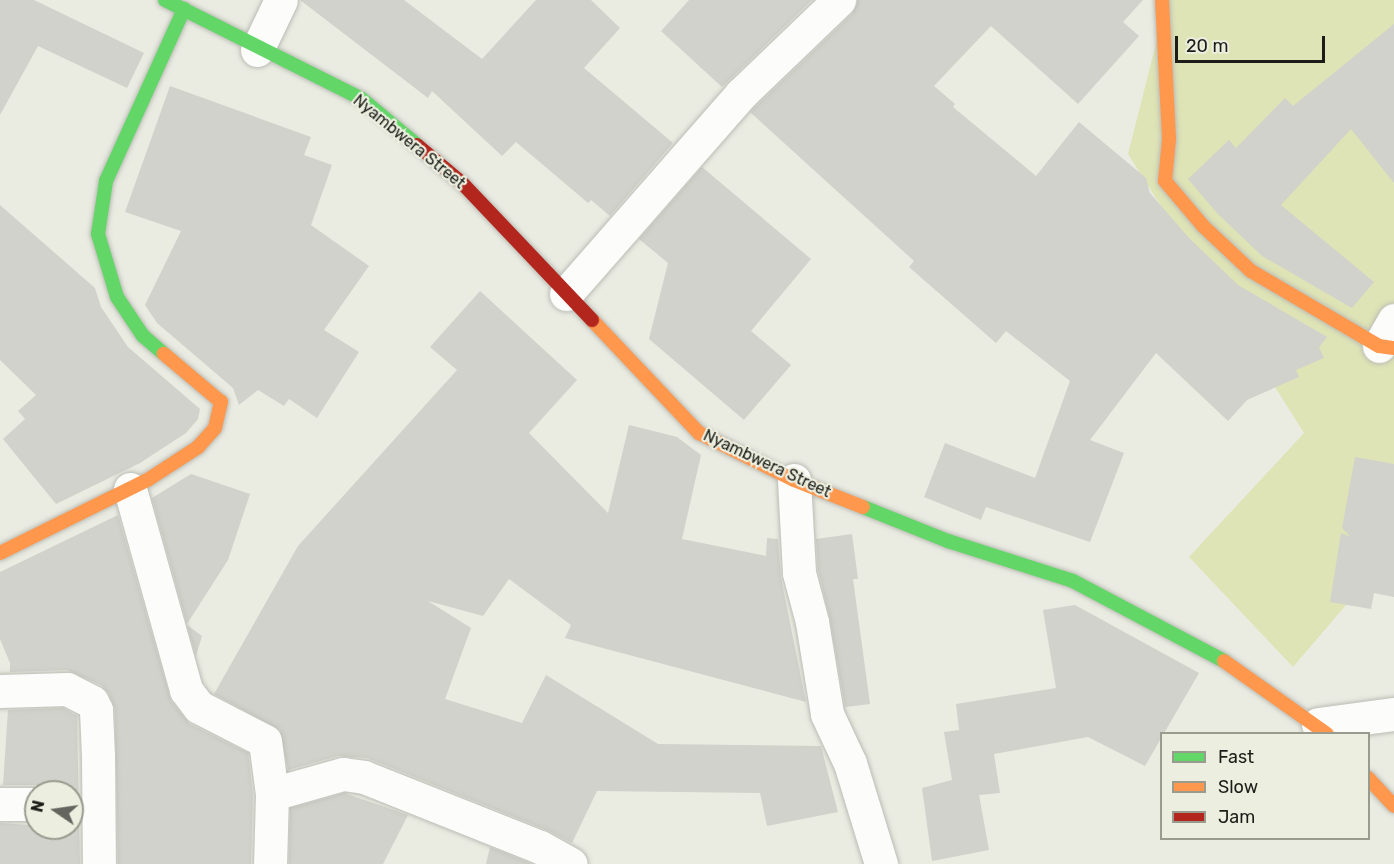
<!DOCTYPE html>
<html>
<head>
<meta charset="utf-8">
<style>
  body { margin:0 }
  #map { position:relative; width:1394px; height:864px; overflow:hidden; background:#eaece2; font-family:Rubik,sans-serif }
  div>[style] { position:absolute }
  .green>* { inset:0; background:#dee4b5 }
  .building>* { inset:0; background:#d1d2cb }
  .roads { filter:drop-shadow(0 0 2px #bbbcb5) drop-shadow(0 0 2px #bbbcb5) }
  .street>* { height:33px; margin:-16.5px; padding:0 16.5px; transform-origin:16.5px; border-radius:16.5px; background:#fcfcfb }
  .fast>* { height:14px; margin:-7px; padding:0 7px; transform-origin:7px; border-radius:7px; background:#63d668 }
  .slow>* { height:14px; margin:-7px; padding:0 7px; transform-origin:7px; border-radius:7px; background:#ff974d }
  .jam>* { height:14px; margin:-7px; padding:0 7px; transform-origin:7px; border-radius:7px; background:#b3261e }
  span { translate:-50% -50%; white-space:nowrap; text-align:center; line-height:1.15; -webkit-text-stroke:4.5px #ecefdf; paint-order:stroke }
  .street-label { font-size:16px; color:#1c1d18 }
  .legend { position:absolute; left:1160px; top:732px; width:210px; height:108px; box-sizing:border-box; background:#ecefdf; border:2px solid #999b8f; margin:0; padding:8px 10px; list-style:none; font-size:18px; color:#1c1d18 }
  .legend li { display:flex; align-items:center; gap:12px; height:30px }
  .legend b { width:30px; border:2px solid #999b8f }
  .north { position:absolute; left:24px; top:780px; width:60px; height:60px; box-sizing:border-box; background:#ecefdf; border:2px solid #999b8f; border-radius:50%; rotate:283deg; font-size:16px; font-weight:700; line-height:24px; text-align:center; color:#1c1d18 }
  .north::after { content:''; display:block; margin:auto; width:21px; height:27px; background:#64655f; clip-path:polygon(50% 0,100% 100%,50% 72%,0 100%) }
  .scale { position:absolute; left:1175px; top:36px; width:150px; height:27px; box-sizing:border-box; border:3px solid #1c1d18; border-top:0; padding-left:8px; font-size:18px; line-height:21px; white-space:nowrap; color:#1c1d18; -webkit-text-stroke:4px #ecefdf; paint-order:stroke }
</style>
</head>
<body>
<div id="map">
  <div class="green">
    <div style="clip-path:polygon(1167px 0,1394px 0,1394px 549px,1293px 667px,1189px 557px,1304px 433px,1128px 154px)"></div>
  </div>
  <div class="building">
    <div style="clip-path:polygon(0 0,34px 0,144px 53px,127px 88px,38px 46px,0 115px)"></div>
    <div style="clip-path:polygon(300px 0,404px 0,482px 59px,536px 0,591px 0,620px 28px,584px 68px,673px 143px,610px 216px,591px 200px,588px 203px,516px 142px,502px 156px,432px 91px,428px 98px)"></div>
    <div style="clip-path:polygon(689px 0,812px 0,722px 87px,661px 31px)"></div>
    <div style="clip-path:polygon(857px 0,1143px 0,1123px 22px,1139px 36px,1078px 104px,991px 26px,934px 86px,955px 104px,953px 107px,1036px 176px,1079px 122px,1146px 178px,1150px 193px,1189px 238px,1238px 285px,1327px 337px,1319px 347px,1324px 358px,1296px 370px,1299px 377px,1247px 400px,1228px 421px,1156px 353px,1090px 440px,1124px 453px,1090px 542px,986px 507px,981px 520px,924px 497px,945px 443px,1035px 478px,1070px 381px,1006px 331px,996px 343px,909px 267px,914px 261px,750px 112px,852px 14px)"></div>
    <div style="clip-path:polygon(1394px 24px,1394px 183px,1351px 129px,1281px 205px,1374px 282px,1352px 308px,1262px 256px,1217px 213px,1188px 179px,1229px 140px,1236px 148px,1285px 98px,1293px 106px)"></div>
    <div style="clip-path:polygon(170px 86px,311px 137px,304px 155px,332px 165px,311px 225px,369px 266px,324px 330px,359px 352px,317px 418px,289px 399px,284px 406px,258px 390px,239px 405px,233px 388px,157px 323px,145px 305px,181px 231px,125px 212px)"></div>
    <div style="clip-path:polygon(702px 167px,811px 259px,751px 331px,791px 365px,744px 420px,649px 339px,668px 263px,639px 239px)"></div>
    <div style="clip-path:polygon(0 205px,95px 288px,101px 307px,128px 347px,200px 409px,198px 419px,186px 433px,140px 463px,56px 504px,3px 439px,25px 419px,18px 411px,36px 395px,0 360px)"></div>
    <div style="clip-path:polygon(480px 291px,577px 380px,529px 433px,608px 513px,629px 425px,677px 437px,701px 455px,682px 539px,766px 556px,767px 538px,778px 539px,781px 578px,806px 702px,565px 638px,571px 625px,509px 579px,483px 616px,428px 601px,471px 628px,445px 699px,522px 723px,546px 675px,658px 744px,821px 746px,838px 812px,767px 826px,760px 793px,597px 791px,572px 843px,547px 830px,367px 758px,338px 756px,288px 770px,280px 730px,214px 694px,298px 546px,457px 370px,430px 347px)"></div>
    <div style="clip-path:polygon(1355px 457px,1394px 464px,1394px 597px,1374px 593px,1371px 609px,1330px 602px,1341px 533px,1351px 537px,1342px 528px)"></div>
    <div style="clip-path:polygon(191px 474px,250px 494px,228px 560px,187px 624px,152px 498px)"></div>
    <div style="clip-path:polygon(118px 515px,171px 701px,190px 724px,248px 753px,253px 795px,251px 864px,118px 864px,115px 709px,109px 694px,101px 685px,67px 670px,10px 672px,10px 663px,0 639px,0 572px)"></div>
    <div style="clip-path:polygon(852px 534px,858px 579px,853px 579px,870px 704px,845px 707px,830px 619px,818px 570px,816px 539px)"></div>
    <div style="clip-path:polygon(1075px 605px,1199px 673px,1145px 766px,1088px 737px,994px 754px,1000px 793px,979px 795px,989px 850px,932px 861px,922px 788px,952px 780px,944px 732px,959px 730px,956px 704px,1056px 688px,1043px 610px)"></div>
    <div style="clip-path:polygon(187px 625px,202px 636px,196px 656px)"></div>
    <div style="clip-path:polygon(63px 708px,77px 716px,80px 864px,0 864px,0 823px,72px 828px,72px 792px,50px 792px,36px 785px,3px 785px,8px 710px)"></div>
    <div style="clip-path:polygon(344px 793px,408px 815px,383px 864px,289px 864px,290px 808px)"></div>
    <div style="clip-path:polygon(490px 847px,532px 864px,486px 864px)"></div>
  </div>
  <div class="roads">
    <div class="street">
      <div style="left:257px;top:50px;width:55px;rotate:-64.4deg"></div>
      <div style="left:566px;top:294px;width:266px;rotate:-48.8deg"></div>
      <div style="left:741px;top:94px;width:136px;rotate:-43.8deg"></div>
      <div style="left:1379px;top:346px;width:30px;rotate:-60deg"></div>
      <div style="left:794px;top:480px;width:93px;rotate:86.9deg"></div>
      <div style="left:799px;top:573px;width:51px;rotate:75.1deg"></div>
      <div style="left:812px;top:622px;width:93px;rotate:80.7deg"></div>
      <div style="left:827px;top:714px;width:54px;rotate:64.9deg"></div>
      <div style="left:850px;top:763px;width:106px;rotate:72.9deg"></div>
      <div style="left:130px;top:489px;width:209px;rotate:74.4deg"></div>
      <div style="left:186px;top:690px;width:21px;rotate:53deg"></div>
      <div style="left:199px;top:707px;width:74px;rotate:27.3deg"></div>
      <div style="left:265px;top:741px;width:53px;rotate:82.5deg"></div>
      <div style="left:272px;top:794px;width:70px;rotate:91.6deg"></div>
      <div style="left:0;top:691px;width:67px;rotate:-1.7deg"></div>
      <div style="left:67px;top:689px;width:28px;rotate:27deg"></div>
      <div style="left:92px;top:702px;width:9px;rotate:63deg"></div>
      <div style="left:96px;top:710px;width:45px;rotate:87.5deg"></div>
      <div style="left:98px;top:755px;width:109px;rotate:89.5deg"></div>
      <div style="left:1318px;top:724px;width:77px;rotate:-7.5deg"></div>
      <div style="left:272px;top:794px;width:74px;rotate:-15.7deg"></div>
      <div style="left:343px;top:774px;width:21px;rotate:8deg"></div>
      <div style="left:364px;top:777px;width:189px;rotate:21.7deg"></div>
      <div style="left:540px;top:847px;width:35px;rotate:29deg"></div>
      <div style="left:0;top:804px;width:36px"></div>
    </div>
    <div class="fast">
      <div style="left:165px;top:0;width:220px;rotate:26.7deg"></div>
      <div style="left:362px;top:99px;width:72px;rotate:39.9deg"></div>
      <div style="left:164px;top:354px;width:28px;rotate:-139deg"></div>
      <div style="left:143px;top:336px;width:47px;rotate:-123.7deg"></div>
      <div style="left:117px;top:297px;width:66px;rotate:-106.8deg"></div>
      <div style="left:98px;top:234px;width:54px;rotate:-81.4deg"></div>
      <div style="left:106px;top:181px;width:189px;rotate:-65.6deg"></div>
      <div style="left:863px;top:507px;width:92px;rotate:21.8deg"></div>
      <div style="left:948px;top:541px;width:131px;rotate:17.7deg"></div>
      <div style="left:1073px;top:581px;width:171px;rotate:27.9deg"></div>
    </div>
    <div class="slow">
      <div style="left:1162px;top:0;width:139px;rotate:87.1deg"></div>
      <div style="left:1169px;top:139px;width:42px;rotate:95.4deg"></div>
      <div style="left:1165px;top:181px;width:59px;rotate:49.8deg"></div>
      <div style="left:1203px;top:226px;width:66px;rotate:43.2deg"></div>
      <div style="left:1251px;top:271px;width:148px;rotate:30.4deg"></div>
      <div style="left:1379px;top:346px;width:15px;rotate:8deg"></div>
      <div style="left:592px;top:320px;width:156px;rotate:46.6deg"></div>
      <div style="left:699px;top:433px;width:106px;rotate:26.3deg"></div>
      <div style="left:794px;top:480px;width:74px;rotate:21.4deg"></div>
      <div style="left:0;top:553px;width:166px;rotate:-26.4deg"></div>
      <div style="left:149px;top:479px;width:59px;rotate:-33.1deg"></div>
      <div style="left:198px;top:447px;width:25px;rotate:-48deg"></div>
      <div style="left:215px;top:428px;width:27px;rotate:-77deg"></div>
      <div style="left:221px;top:402px;width:75px;rotate:-139.9deg"></div>
      <div style="left:1224px;top:661px;width:126px;rotate:35.3deg"></div>
      <div style="left:1368px;top:778px;width:38px;rotate:47deg"></div>
    </div>
    <div class="jam">
      <div style="left:417px;top:145px;width:59px;rotate:40.2deg"></div>
      <div style="left:462px;top:183px;width:189px;rotate:46.5deg"></div>
    </div>
  </div>
  <div class="street-label">
    <span style="left:409px;top:142px;rotate:39deg">Nyambwera Street</span>
    <span style="left:767px;top:464px;rotate:25deg">Nyambwera Street</span>
  </div>
  <ul class="legend">
  <li><b style="height:8px;background:#63d668"></b>Fast</li>
  <li><b style="height:8px;background:#ff974d"></b>Slow</li>
  <li><b style="height:8px;background:#b3261e"></b>Jam</li>
  </ul>
  <div class="north">N</div>
  <div class="scale">20 m</div>
</div>
</body>
</html>
